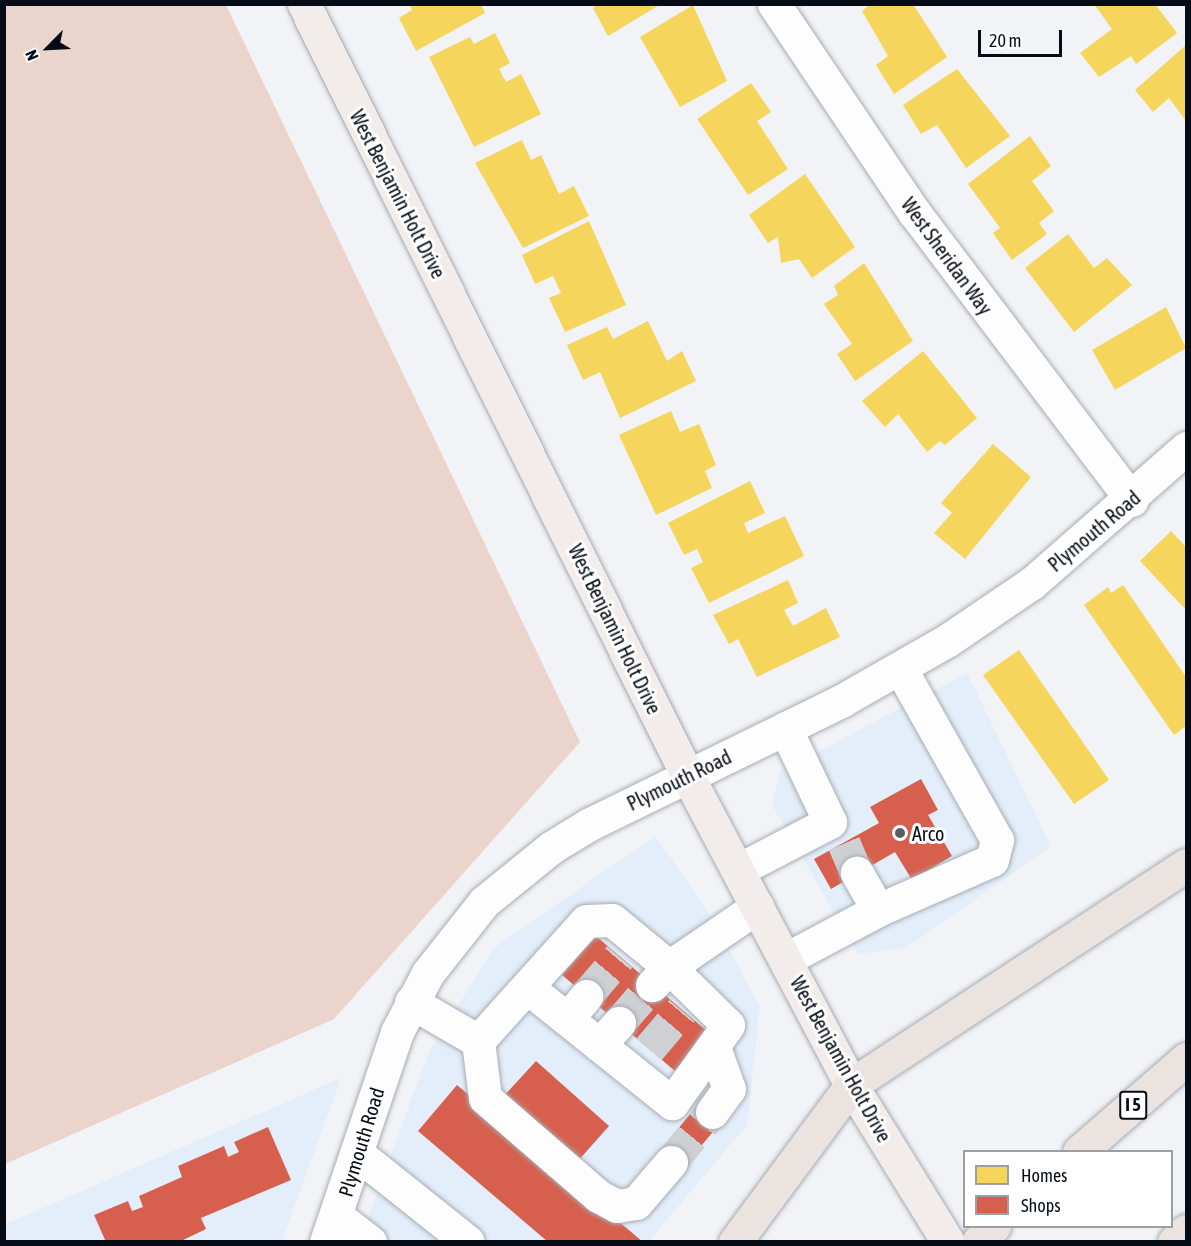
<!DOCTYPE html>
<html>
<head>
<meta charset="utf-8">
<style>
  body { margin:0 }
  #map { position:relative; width:1191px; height:1246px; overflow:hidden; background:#f1f3f6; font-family:"Asap Condensed",sans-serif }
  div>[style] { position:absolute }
  .built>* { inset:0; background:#e3eefa }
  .green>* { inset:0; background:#ebd4cb }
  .homes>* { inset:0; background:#f6d55c }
  .shops>* { inset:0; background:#d6604d }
  .minor-tunnel>* { height:33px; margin-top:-16.5px; transform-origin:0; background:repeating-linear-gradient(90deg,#ced0d4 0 33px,transparent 0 49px) }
  .roads { filter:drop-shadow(0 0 2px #a7acb2) drop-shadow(0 0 2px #a7acb2) }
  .minor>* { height:33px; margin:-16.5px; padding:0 16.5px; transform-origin:16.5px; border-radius:16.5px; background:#fdfdfe }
  .major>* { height:33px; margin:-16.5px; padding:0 16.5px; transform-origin:16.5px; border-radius:16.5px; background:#f2edeb }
  .highway>* { height:33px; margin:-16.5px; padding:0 16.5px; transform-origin:16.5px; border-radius:16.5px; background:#eae3df }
  .dots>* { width:16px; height:16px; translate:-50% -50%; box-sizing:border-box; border:3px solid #fff; border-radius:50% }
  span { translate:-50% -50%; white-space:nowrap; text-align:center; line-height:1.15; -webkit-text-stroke:6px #fff; paint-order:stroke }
  .shield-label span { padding:2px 4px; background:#fff; border:2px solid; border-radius:4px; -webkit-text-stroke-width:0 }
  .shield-label { font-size:18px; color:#050c16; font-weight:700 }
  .street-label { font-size:20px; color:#050c16 }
  .poi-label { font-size:20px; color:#050c16 }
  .left { translate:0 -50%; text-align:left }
  .frame { position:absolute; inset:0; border:6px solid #050c16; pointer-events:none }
  .legend { position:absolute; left:963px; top:1150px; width:210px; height:78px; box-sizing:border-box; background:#fff; border:2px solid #9b9ea2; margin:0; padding:8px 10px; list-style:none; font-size:18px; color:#050c16 }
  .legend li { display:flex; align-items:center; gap:12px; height:30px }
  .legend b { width:30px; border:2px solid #9b9ea2 }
  .north { position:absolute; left:18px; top:18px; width:60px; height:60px; -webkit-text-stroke:4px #fff; paint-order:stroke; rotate:246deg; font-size:16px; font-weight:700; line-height:24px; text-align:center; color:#050c16 }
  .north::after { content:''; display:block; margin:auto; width:21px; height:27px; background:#050c16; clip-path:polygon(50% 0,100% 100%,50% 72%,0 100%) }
  .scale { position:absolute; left:978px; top:30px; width:84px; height:27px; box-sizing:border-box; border:3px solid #050c16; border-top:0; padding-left:8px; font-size:18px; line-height:21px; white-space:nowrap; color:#050c16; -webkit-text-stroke:4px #fff; paint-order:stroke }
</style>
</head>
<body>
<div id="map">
  <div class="built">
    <div style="clip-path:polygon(967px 673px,1051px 846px,906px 948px,858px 954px,772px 805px,780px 772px)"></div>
    <div style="clip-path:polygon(655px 836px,704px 905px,760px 1006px,747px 1125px,649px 1241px,359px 1242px,429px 1052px,494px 948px)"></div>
    <div style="clip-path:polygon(341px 1078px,282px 1241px,5px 1241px,4px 1225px)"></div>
  </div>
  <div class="green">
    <div style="clip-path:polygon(5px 4px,226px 5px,580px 742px,334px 1019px,5px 1164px)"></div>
  </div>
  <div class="homes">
    <div style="clip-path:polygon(409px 4px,481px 4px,485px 13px,416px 51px,399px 18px,412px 10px)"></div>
    <div style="clip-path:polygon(599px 4px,661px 4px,608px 36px,593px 8px)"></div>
    <div style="clip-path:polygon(871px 4px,913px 4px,947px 57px,894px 94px,876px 65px,888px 56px,862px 11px)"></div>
    <div style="clip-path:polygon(1094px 4px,1155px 4px,1177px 33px,1136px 64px,1131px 56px,1099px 77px,1080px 53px,1112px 29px)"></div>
    <div style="clip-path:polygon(693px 5px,727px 81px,680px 107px,640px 37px)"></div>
    <div style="clip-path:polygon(495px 33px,510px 63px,499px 69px,506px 82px,521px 74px,541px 114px,474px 147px,429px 57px,470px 37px,474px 44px)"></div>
    <div style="clip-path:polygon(1186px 45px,1186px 121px,1169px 98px,1153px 112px,1135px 90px)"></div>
    <div style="clip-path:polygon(957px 69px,1010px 136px,966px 168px,937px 125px,921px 134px,903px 105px)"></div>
    <div style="clip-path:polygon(751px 83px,771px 112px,757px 121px,788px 169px,748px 195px,697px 119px)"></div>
    <div style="clip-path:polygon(1030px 136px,1051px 166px,1032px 181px,1054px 211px,1039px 223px,1047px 234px,1012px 260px,993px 233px,1000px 228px,968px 184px)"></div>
    <div style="clip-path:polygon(522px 140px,531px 160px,541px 155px,559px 194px,574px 186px,589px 216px,523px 248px,475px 163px)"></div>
    <div style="clip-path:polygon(805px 174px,855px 247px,812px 278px,799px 259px,781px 263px,778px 237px,768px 243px,749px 215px)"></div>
    <div style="clip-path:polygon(589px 221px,626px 305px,565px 332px,549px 298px,561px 293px,553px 276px,535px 284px,522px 255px)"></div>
    <div style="clip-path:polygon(1068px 234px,1094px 268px,1107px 258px,1132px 285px,1074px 332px,1025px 268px)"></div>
    <div style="clip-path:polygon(864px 263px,913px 341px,855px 381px,837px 354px,852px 344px,824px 304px,838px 295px,834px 286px)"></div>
    <div style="clip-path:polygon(1166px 307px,1186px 348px,1115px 390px,1092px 350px)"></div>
    <div style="clip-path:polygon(648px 321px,667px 361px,682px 351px,696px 381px,620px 418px,600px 372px,583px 380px,567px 345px,607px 327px,613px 339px)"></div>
    <div style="clip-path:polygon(923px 351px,977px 418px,945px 445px,940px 441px,927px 452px,898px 414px,885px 427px,862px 401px)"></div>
    <div style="clip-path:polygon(671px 411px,680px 432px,699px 424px,716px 465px,705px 471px,712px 488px,656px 515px,619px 435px)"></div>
    <div style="clip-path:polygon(993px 444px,1031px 477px,965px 559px,934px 533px,952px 513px,941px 503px)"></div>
    <div style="clip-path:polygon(750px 481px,765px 513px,744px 523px,748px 533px,785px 516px,804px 556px,709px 603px,691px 568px,703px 562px,697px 549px,684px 555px,668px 523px)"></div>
    <div style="clip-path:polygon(1171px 531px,1186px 547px,1186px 610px,1140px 561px)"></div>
    <div style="clip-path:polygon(788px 580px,798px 603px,784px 610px,793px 626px,826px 608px,840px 637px,757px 677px,738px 639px,729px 644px,713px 615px)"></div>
    <div style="clip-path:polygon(1123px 585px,1186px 677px,1186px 726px,1174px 735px,1084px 605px,1108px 587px,1111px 593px)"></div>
    <div style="clip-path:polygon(1019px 650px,1109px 780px,1074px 804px,983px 675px)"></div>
  </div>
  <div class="shops">
    <div style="clip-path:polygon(921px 779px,938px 810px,928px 815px,952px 856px,912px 880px,895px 852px,831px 889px,814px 859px,879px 823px,870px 807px)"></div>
    <div style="clip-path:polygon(596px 936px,708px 1032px,675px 1071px,562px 975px)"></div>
    <div style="clip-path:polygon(536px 1061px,609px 1126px,577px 1162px,503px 1097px)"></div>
    <div style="clip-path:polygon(457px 1085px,643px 1242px,548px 1242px,418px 1131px)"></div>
    <div style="clip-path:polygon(700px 1102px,722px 1121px,681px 1170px,659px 1152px)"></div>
    <div style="clip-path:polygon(268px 1127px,291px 1180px,201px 1218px,206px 1229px,179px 1242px,106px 1242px,94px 1215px,128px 1201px,132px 1211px,143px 1207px,139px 1196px,182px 1177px,178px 1166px,224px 1146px,228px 1157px,239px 1152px,234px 1142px)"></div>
  </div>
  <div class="minor-tunnel">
    <div style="left:844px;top:843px;width:33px;rotate:67deg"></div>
    <div style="left:586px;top:996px;width:52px;rotate:-49.6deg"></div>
    <div style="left:619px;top:1023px;width:50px;rotate:-49deg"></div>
    <div style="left:649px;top:1049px;width:51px;rotate:-49.8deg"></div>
    <div style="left:671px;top:1162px;width:65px;rotate:-50.6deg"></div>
  </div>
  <div class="roads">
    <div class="minor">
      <div style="left:774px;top:4px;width:251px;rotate:56.1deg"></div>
      <div style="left:914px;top:212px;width:361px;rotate:52.9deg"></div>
      <div style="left:738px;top:870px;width:104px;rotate:-27.6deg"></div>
      <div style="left:830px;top:822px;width:104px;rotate:-115.6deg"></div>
      <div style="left:878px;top:910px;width:124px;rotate:-23.7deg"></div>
      <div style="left:992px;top:860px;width:21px;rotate:-76deg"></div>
      <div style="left:997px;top:840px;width:197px;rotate:-119.4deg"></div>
      <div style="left:786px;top:959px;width:104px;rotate:-28deg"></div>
      <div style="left:878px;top:910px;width:43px;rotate:-119.6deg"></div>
      <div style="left:527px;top:987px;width:186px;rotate:38.7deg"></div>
      <div style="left:672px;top:1103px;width:96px;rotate:-54.3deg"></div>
      <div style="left:728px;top:1025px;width:83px;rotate:-135.5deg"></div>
      <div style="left:669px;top:967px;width:25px;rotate:133deg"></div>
      <div style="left:411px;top:1002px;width:78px;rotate:30.2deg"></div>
      <div style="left:478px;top:1041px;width:161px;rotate:-48deg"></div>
      <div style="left:586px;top:921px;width:26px;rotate:-2deg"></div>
      <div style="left:612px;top:920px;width:74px;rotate:39.5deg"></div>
      <div style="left:669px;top:967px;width:107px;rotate:-34.3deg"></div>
      <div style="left:567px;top:1019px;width:30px;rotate:-50deg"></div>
      <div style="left:478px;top:1041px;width:57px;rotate:83deg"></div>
      <div style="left:485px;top:1098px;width:150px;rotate:40.9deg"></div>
      <div style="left:598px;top:1196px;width:21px;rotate:28deg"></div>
      <div style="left:617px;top:1206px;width:19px;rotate:-9deg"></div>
      <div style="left:636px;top:1203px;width:54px;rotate:-49.5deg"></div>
      <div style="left:599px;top:1045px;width:30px;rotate:-48deg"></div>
      <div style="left:712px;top:1112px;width:29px;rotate:-54deg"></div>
      <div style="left:729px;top:1089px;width:41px;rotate:-109.7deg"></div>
      <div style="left:359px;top:1155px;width:139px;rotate:38.6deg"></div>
      <div style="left:338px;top:1217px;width:41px;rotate:38deg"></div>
      <div style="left:326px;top:1242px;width:222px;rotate:-71.3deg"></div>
      <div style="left:397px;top:1032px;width:67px;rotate:-62.3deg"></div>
      <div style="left:428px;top:973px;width:90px;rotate:-51.7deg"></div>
      <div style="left:484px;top:902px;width:87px;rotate:-39deg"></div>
      <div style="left:552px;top:847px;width:44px;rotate:-31.2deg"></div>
      <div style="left:590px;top:824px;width:280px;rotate:-26.1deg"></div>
      <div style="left:841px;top:701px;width:123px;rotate:-29.7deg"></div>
      <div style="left:948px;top:640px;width:102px;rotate:-34.2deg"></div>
      <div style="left:1032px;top:583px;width:205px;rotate:-41.2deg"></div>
    </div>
    <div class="major">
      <div style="left:304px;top:4px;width:861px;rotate:63.58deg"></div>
      <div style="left:687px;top:775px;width:351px;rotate:62.1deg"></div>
      <div style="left:851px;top:1085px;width:185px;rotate:58.3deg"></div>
    </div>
    <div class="highway">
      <div style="left:1079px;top:1152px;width:142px;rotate:-41deg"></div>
      <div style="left:735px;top:1242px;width:195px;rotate:-53.5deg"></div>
      <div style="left:851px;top:1085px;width:401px;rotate:-33.3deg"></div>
      <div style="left:978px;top:1242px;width:23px;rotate:-45deg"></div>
      <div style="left:1174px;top:1242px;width:16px;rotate:-43deg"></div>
    </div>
  </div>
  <div class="dots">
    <div style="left:900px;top:833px;background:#585d64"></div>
  </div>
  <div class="shield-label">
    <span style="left:1133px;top:1105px">I 5</span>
  </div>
  <div class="street-label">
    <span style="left:398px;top:194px;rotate:63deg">West Benjamin Holt Drive</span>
    <span style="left:947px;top:256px;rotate:54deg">West Sheridan Way</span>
    <span style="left:1094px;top:531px;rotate:-40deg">Plymouth Road</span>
    <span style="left:615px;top:629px;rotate:64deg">West Benjamin Holt Drive</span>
    <span style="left:679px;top:780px;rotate:-26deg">Plymouth Road</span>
    <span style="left:841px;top:1059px;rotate:61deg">West Benjamin Holt Drive</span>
    <span style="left:361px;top:1142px;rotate:-73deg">Plymouth Road</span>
  </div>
  <div class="poi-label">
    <span class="left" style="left:912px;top:833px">Arco</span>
  </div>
  <div class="frame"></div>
  <ul class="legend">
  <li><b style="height:16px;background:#f6d55c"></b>Homes</li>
  <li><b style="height:16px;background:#d6604d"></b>Shops</li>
  </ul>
  <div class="north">N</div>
  <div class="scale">20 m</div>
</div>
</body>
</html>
